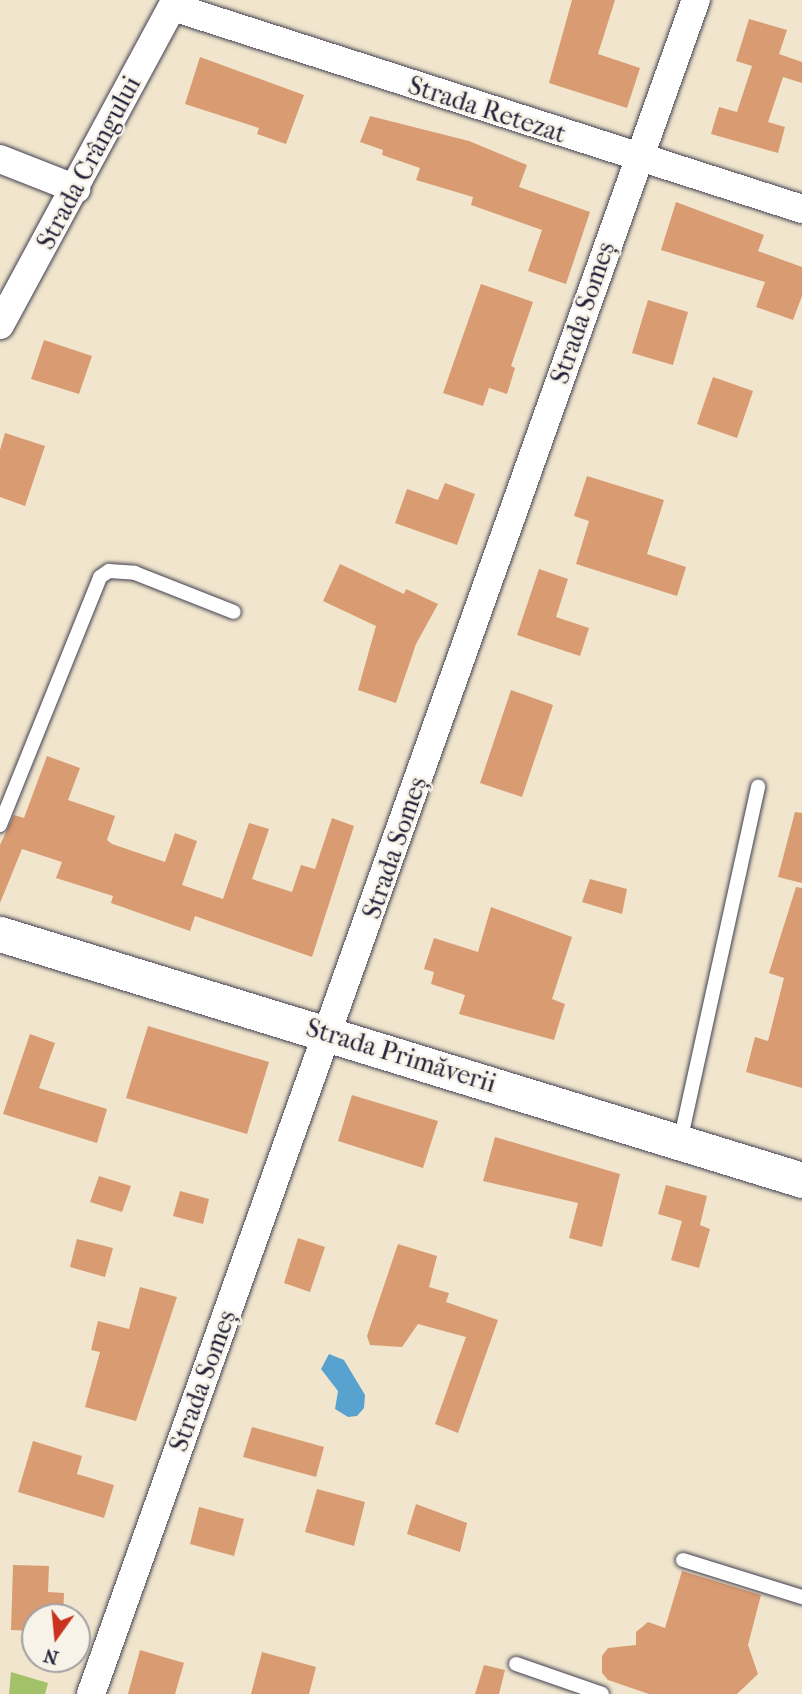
<!DOCTYPE html>
<html>
<head>
<meta charset="utf-8">
<style>
  body { margin:0 }
  #map { position:relative; width:802px; height:1694px; overflow:hidden; background:#f1e6cd; font-family:"IM FELL French Canon",serif }
  div>[style] { position:absolute }
  .green>* { inset:0; background:#a3c169 }
  .water>* { inset:0; background:#57a2cf }
  .building>* { inset:0; background:#d89b72 }
  .roads { filter:drop-shadow(0 0 2px #413f51) drop-shadow(0 0 2px #413f51) }
  .service>* { height:14px; margin:-7px; padding:0 7px; transform-origin:7px; border-radius:7px; background:#fff }
  .minor>* { height:28px; margin:-14px; padding:0 14px; transform-origin:14px; border-radius:14px; background:#fff }
  .tertiary>* { height:35px; margin:-17.5px; padding:0 17.5px; transform-origin:17.5px; border-radius:17.5px; background:#fff }
  span { translate:-50% -50%; white-space:nowrap; text-align:center; line-height:1.15; -webkit-text-stroke:5px #f7f3e8; paint-order:stroke }
  .street-label { font-size:26px; color:#22223b }
  .north { position:absolute; left:21px; top:1603px; width:70px; height:70px; box-sizing:border-box; background:#f7f3e8; border:2px solid #a29fa3; border-radius:50%; rotate:195deg; font-size:19px; font-weight:700; line-height:28px; text-align:center; color:#22223b }
  .north::after { content:''; display:block; margin:auto; width:24px; height:32px; background:#c8321e; clip-path:polygon(50% 0,100% 100%,50% 72%,0 100%) }
</style>
</head>
<body>
<div id="map">
  <div class="green">
    <div style="clip-path:polygon(11px 1672px,48px 1683px,45px 1694px,9px 1694px)"></div>
  </div>
  <div class="water">
    <div style="clip-path:polygon(329px 1354px,344px 1360px,365px 1395px,364px 1408px,357px 1416px,348px 1417px,335px 1409px,338px 1391px,321px 1369px)"></div>
  </div>
  <div class="building">
    <div style="clip-path:polygon(572px 0,615px 0,598px 54px,640px 68px,627px 108px,549px 83px)"></div>
    <div style="clip-path:polygon(749px 19px,787px 30px,779px 54px,802px 62px,802px 83px,783px 77px,768px 122px,785px 127px,778px 153px,711px 134px,719px 107px,737px 112px,752px 66px,736px 61px)"></div>
    <div style="clip-path:polygon(200px 57px,304px 95px,286px 144px,257px 134px,259px 128px,185px 104px)"></div>
    <div style="clip-path:polygon(370px 116px,469px 141px,527px 165px,519px 187px,590px 212px,566px 284px,528px 271px,542px 230px,471px 205px,473px 197px,416px 180px,420px 168px,382px 155px,383px 150px,360px 142px)"></div>
    <div style="clip-path:polygon(676px 202px,764px 235px,758px 251px,802px 267px,802px 296px,793px 320px,756px 307px,765px 282px,661px 250px)"></div>
    <div style="clip-path:polygon(481px 284px,533px 302px,511px 366px,515px 368px,507px 394px,489px 388px,483px 406px,443px 393px)"></div>
    <div style="clip-path:polygon(648px 300px,688px 312px,673px 365px,632px 353px)"></div>
    <div style="clip-path:polygon(44px 340px,92px 356px,79px 394px,31px 379px)"></div>
    <div style="clip-path:polygon(713px 377px,753px 391px,737px 438px,697px 424px)"></div>
    <div style="clip-path:polygon(5px 433px,45px 446px,25px 506px,0 497px,0 450px)"></div>
    <div style="clip-path:polygon(587px 476px,664px 500px,647px 554px,686px 567px,677px 596px,576px 564px,589px 521px,574px 516px)"></div>
    <div style="clip-path:polygon(445px 483px,475px 494px,457px 545px,395px 523px,407px 489px,438px 500px)"></div>
    <div style="clip-path:polygon(340px 564px,404px 594px,406px 589px,438px 604px,416px 644px,396px 703px,358px 690px,376px 626px,323px 601px)"></div>
    <div style="clip-path:polygon(539px 569px,568px 579px,556px 617px,589px 628px,580px 656px,517px 635px)"></div>
    <div style="clip-path:polygon(511px 690px,553px 705px,522px 797px,480px 783px)"></div>
    <div style="clip-path:polygon(47px 756px,80px 768px,68px 800px,115px 816px,107px 840px,112px 844px,165px 862px,175px 833px,197px 841px,182px 885px,223px 899px,249px 823px,269px 829px,252px 879px,292px 892px,301px 865px,315px 869px,332px 818px,354px 826px,312px 957px,195px 916px,190px 931px,111px 903px,113px 896px,56px 878px,62px 862px,22px 849px,0 903px,0 845px,14px 815px,24px 818px)"></div>
    <div style="clip-path:polygon(795px 812px,802px 813px,802px 883px,778px 877px)"></div>
    <div style="clip-path:polygon(590px 879px,627px 889px,622px 914px,582px 902px)"></div>
    <div style="clip-path:polygon(796px 887px,802px 888px,802px 1088px,746px 1072px,755px 1037px,768px 1041px,784px 978px,769px 973px)"></div>
    <div style="clip-path:polygon(491px 907px,572px 937px,552px 999px,565px 1004px,554px 1040px,459px 1014px,465px 995px,431px 984px,434px 972px,424px 969px,434px 938px,478px 952px)"></div>
    <div style="clip-path:polygon(148px 1026px,269px 1062px,247px 1134px,126px 1098px)"></div>
    <div style="clip-path:polygon(30px 1034px,55px 1043px,39px 1088px,107px 1109px,97px 1143px,3px 1114px)"></div>
    <div style="clip-path:polygon(352px 1095px,438px 1121px,423px 1168px,338px 1141px)"></div>
    <div style="clip-path:polygon(495px 1137px,620px 1174px,602px 1247px,569px 1238px,578px 1203px,483px 1181px)"></div>
    <div style="clip-path:polygon(99px 1176px,131px 1186px,122px 1212px,90px 1202px)"></div>
    <div style="clip-path:polygon(666px 1185px,707px 1196px,700px 1225px,710px 1229px,699px 1268px,671px 1260px,682px 1221px,658px 1214px)"></div>
    <div style="clip-path:polygon(180px 1191px,209px 1199px,203px 1224px,173px 1216px)"></div>
    <div style="clip-path:polygon(298px 1238px,325px 1247px,310px 1292px,284px 1283px)"></div>
    <div style="clip-path:polygon(77px 1239px,113px 1248px,105px 1277px,70px 1267px)"></div>
    <div style="clip-path:polygon(398px 1244px,437px 1256px,429px 1287px,449px 1293px,446px 1302px,498px 1320px,458px 1433px,435px 1424px,466px 1337px,418px 1324px,402px 1347px,370px 1345px,367px 1336px)"></div>
    <div style="clip-path:polygon(140px 1287px,177px 1297px,136px 1421px,85px 1407px,100px 1352px,91px 1350px,98px 1321px,129px 1329px)"></div>
    <div style="clip-path:polygon(252px 1427px,324px 1447px,316px 1477px,243px 1457px)"></div>
    <div style="clip-path:polygon(33px 1441px,82px 1456px,77px 1474px,114px 1485px,104px 1518px,18px 1492px)"></div>
    <div style="clip-path:polygon(317px 1489px,365px 1502px,354px 1546px,305px 1532px)"></div>
    <div style="clip-path:polygon(416px 1504px,467px 1523px,460px 1552px,407px 1534px)"></div>
    <div style="clip-path:polygon(199px 1507px,244px 1519px,234px 1556px,190px 1544px)"></div>
    <div style="clip-path:polygon(13px 1565px,49px 1566px,48px 1592px,64px 1593px,63px 1617px,35px 1617px,35px 1631px,11px 1630px)"></div>
    <div style="clip-path:polygon(682px 1571px,761px 1595px,748px 1645px,758px 1674px,737px 1694px,649px 1694px,608px 1680px,602px 1673px,602px 1656px,608px 1648px,636px 1645px,636px 1632px,648px 1622px,665px 1628px)"></div>
    <div style="clip-path:polygon(140px 1650px,184px 1663px,175px 1694px,128px 1694px)"></div>
    <div style="clip-path:polygon(262px 1652px,316px 1667px,309px 1694px,251px 1694px)"></div>
    <div style="clip-path:polygon(484px 1665px,505px 1670px,499px 1694px,475px 1694px)"></div>
  </div>
  <div class="roads">
    <div class="service">
      <div style="left:0;top:825px;width:267px;rotate:-68deg"></div>
      <div style="left:100px;top:577px;width:11px;rotate:-34deg"></div>
      <div style="left:109px;top:571px;width:26px;rotate:4deg"></div>
      <div style="left:135px;top:573px;width:106px;rotate:21.5deg"></div>
      <div style="left:680px;top:1142px;width:364px;rotate:-77.6deg"></div>
      <div style="left:683px;top:1560px;width:125px;rotate:17.3deg"></div>
      <div style="left:516px;top:1664px;width:91px;rotate:19.2deg"></div>
    </div>
    <div class="minor">
      <div style="left:173px;top:7px;width:661px;rotate:17.8deg"></div>
      <div style="left:0;top:159px;width:82px;rotate:21.5deg"></div>
      <div style="left:0;top:325px;width:370px;rotate:-61.6deg"></div>
      <div style="left:91px;top:1694px;width:1799px;rotate:-70.35deg"></div>
    </div>
    <div class="tertiary">
      <div style="left:0;top:934px;width:839px;rotate:17.05deg"></div>
    </div>
  </div>
  <div class="street-label">
    <span style="left:487px;top:110px;rotate:18deg">Strada Retezat</span>
    <span style="left:89px;top:163px;rotate:-62deg">Strada Crângului</span>
    <span style="left:583px;top:313px;rotate:-71deg">Strada Someș</span>
    <span style="left:395px;top:848px;rotate:-71deg">Strada Someș</span>
    <span style="left:401px;top:1056px;rotate:17deg">Strada Primăverii</span>
    <span style="left:203px;top:1381px;rotate:-70deg">Strada Someș</span>
  </div>
  <div class="north">N</div>
</div>
</body>
</html>
